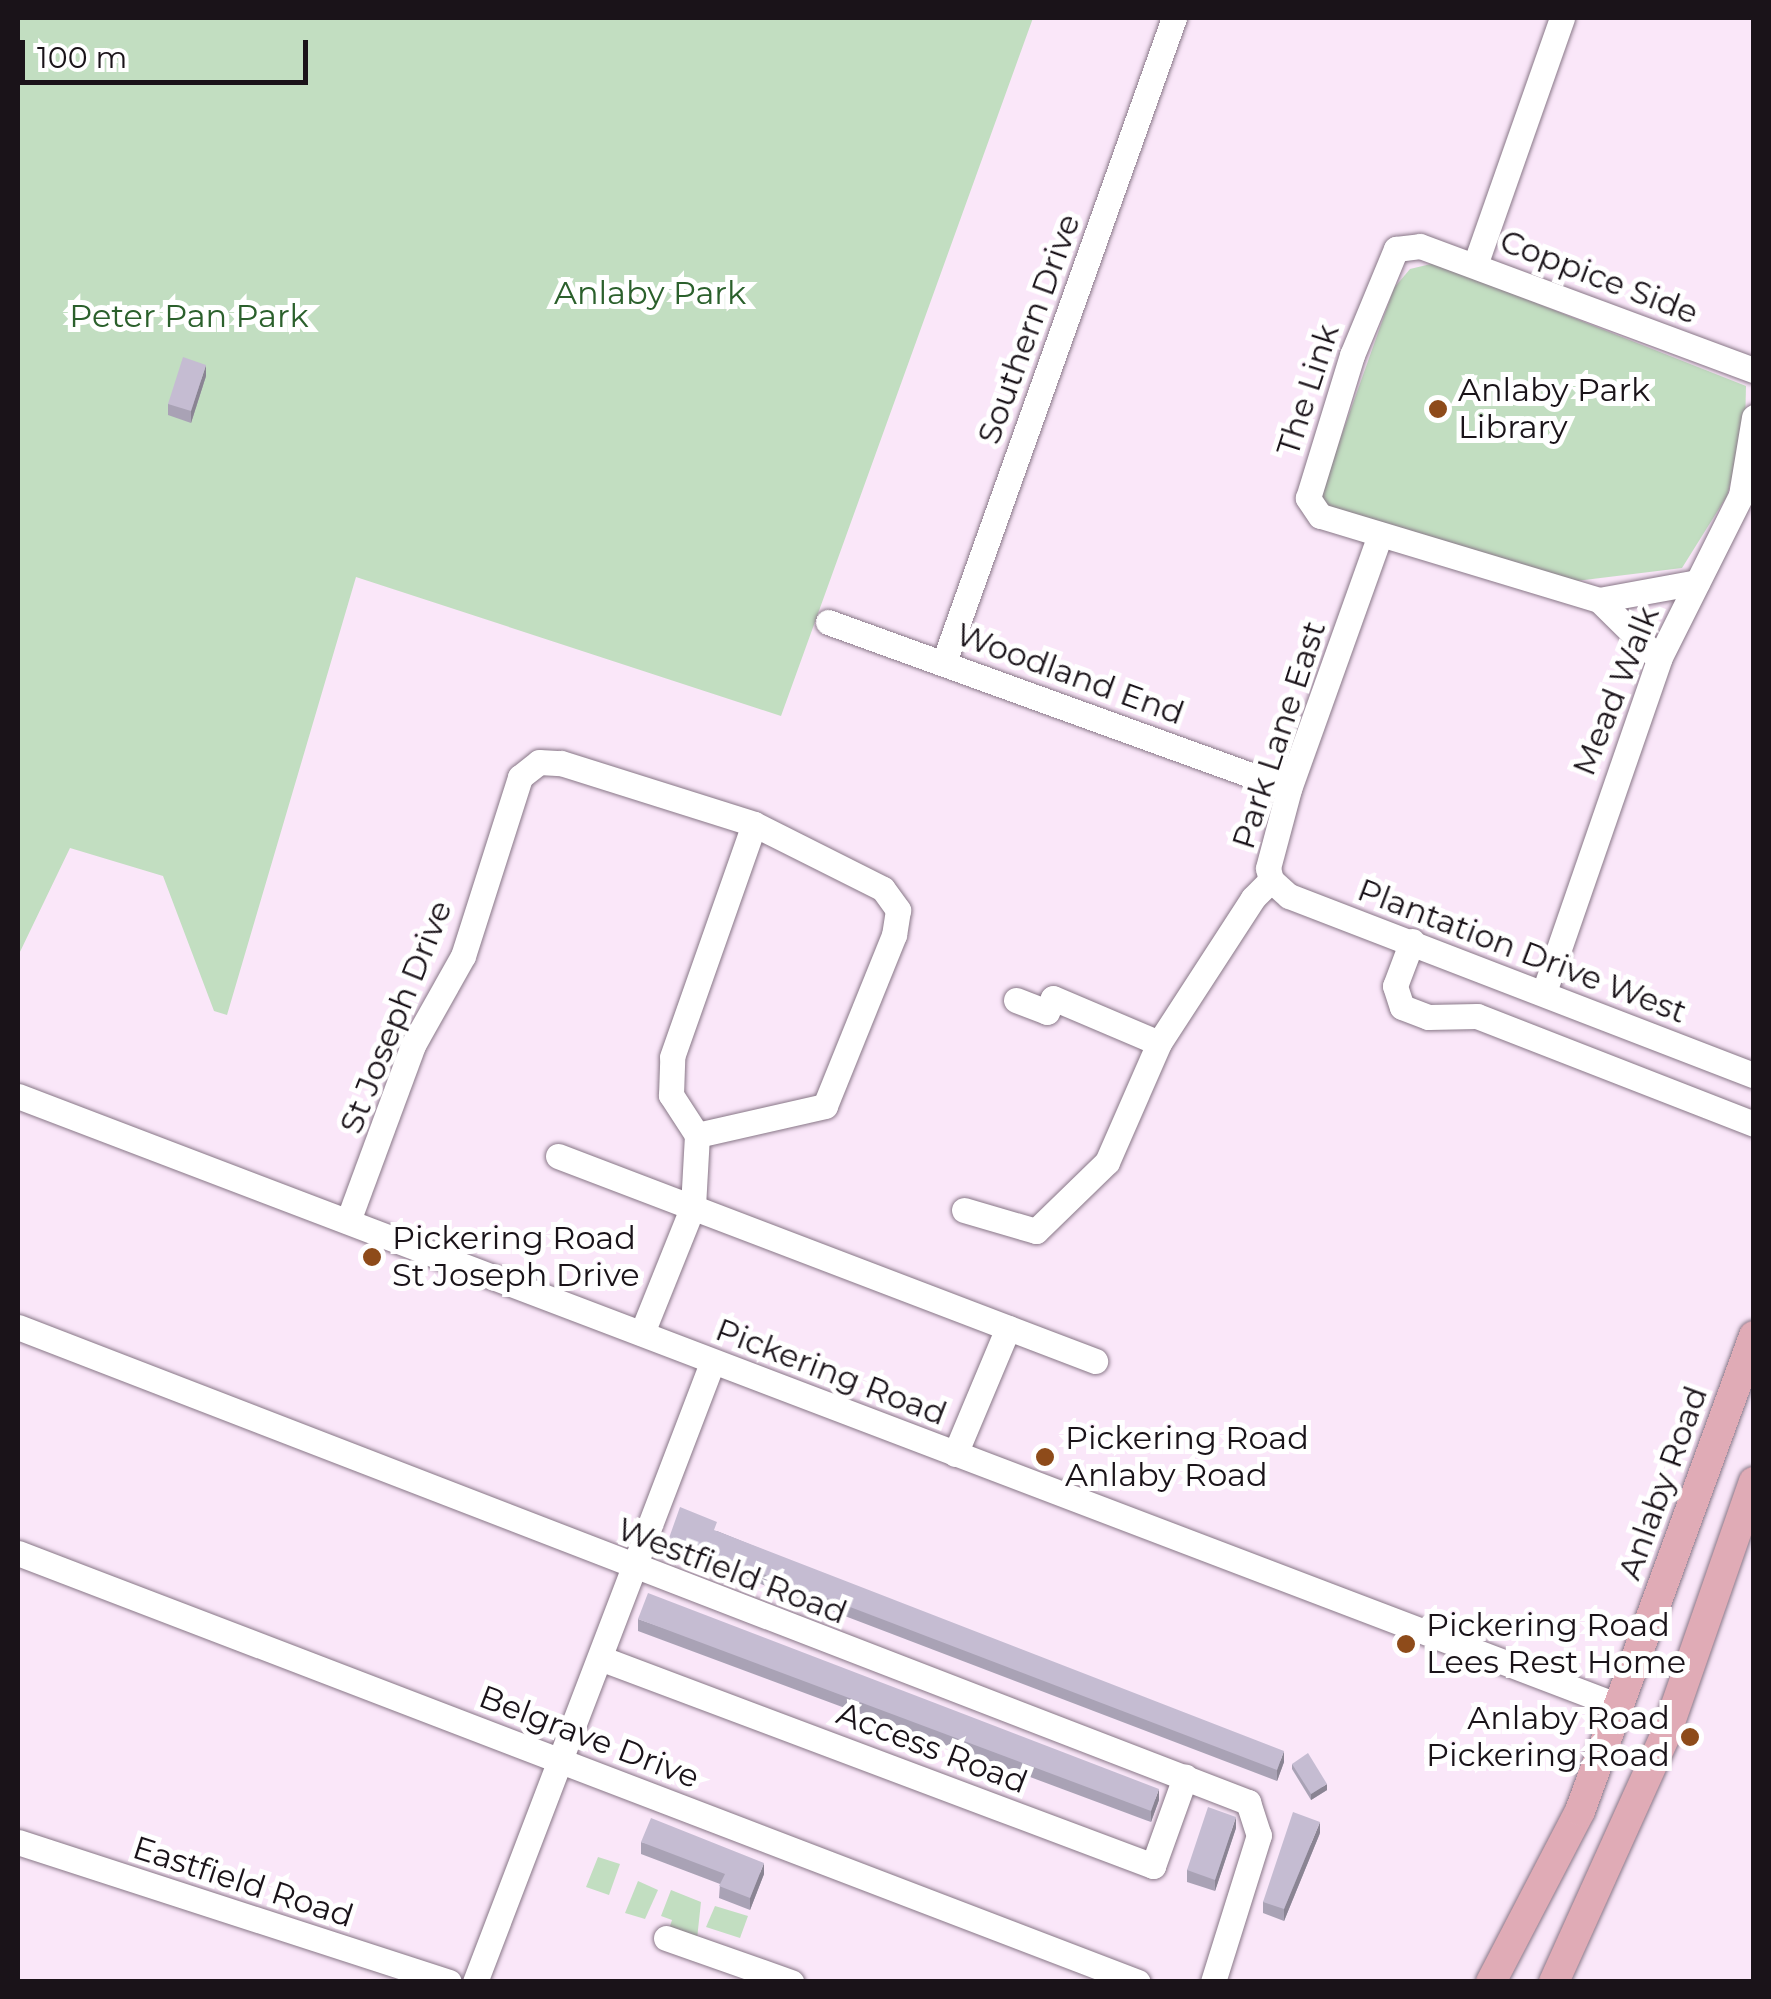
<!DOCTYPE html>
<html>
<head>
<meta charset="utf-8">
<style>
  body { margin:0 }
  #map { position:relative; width:1771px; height:1999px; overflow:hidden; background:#fae7f9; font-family:Montserrat,sans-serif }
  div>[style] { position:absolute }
  .green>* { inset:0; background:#c2dec1 }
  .roads { filter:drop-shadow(0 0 2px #887787) drop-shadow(0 0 2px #887787) }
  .minor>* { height:25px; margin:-12.5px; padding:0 12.5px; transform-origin:12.5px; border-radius:12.5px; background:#fff }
  .major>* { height:30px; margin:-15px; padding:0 15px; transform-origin:15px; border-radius:15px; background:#e0abb6 }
  .wall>* { inset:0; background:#a9a2b5 }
  .shaded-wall>* { inset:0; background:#8a8493 }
  .building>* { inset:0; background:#c5bcd2 }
  .dots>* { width:28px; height:28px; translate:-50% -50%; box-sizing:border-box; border:5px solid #fff; border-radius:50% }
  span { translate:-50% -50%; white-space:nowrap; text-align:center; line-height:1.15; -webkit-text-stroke:10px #fff; paint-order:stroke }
  .street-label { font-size:32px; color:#1a1319 }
  .park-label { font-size:32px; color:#2b602c }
  .poi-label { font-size:32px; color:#1a1319 }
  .left { translate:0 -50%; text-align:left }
  .right { translate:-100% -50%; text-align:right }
  .frame { position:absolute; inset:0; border:20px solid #1a1319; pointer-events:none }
  .scale { position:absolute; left:20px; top:40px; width:288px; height:45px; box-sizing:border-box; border:5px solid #1a1319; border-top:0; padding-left:12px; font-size:30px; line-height:35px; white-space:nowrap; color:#1a1319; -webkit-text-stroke:8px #fff; paint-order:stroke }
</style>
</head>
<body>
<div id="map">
  <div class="green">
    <div style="clip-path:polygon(18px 18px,1033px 18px,781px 716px,356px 577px,227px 1015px,214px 1011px,163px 876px,70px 848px,18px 956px)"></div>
    <div style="clip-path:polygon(1435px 263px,1746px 386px,1745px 428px,1727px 496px,1682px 568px,1576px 581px,1327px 511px,1321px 493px,1394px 288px,1410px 269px)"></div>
    <div style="clip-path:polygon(598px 1857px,620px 1864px,609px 1895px,586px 1887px)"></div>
    <div style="clip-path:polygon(638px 1881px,658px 1890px,645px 1919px,625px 1913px)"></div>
    <div style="clip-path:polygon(671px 1890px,701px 1902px,697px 1939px,669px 1929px,672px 1920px,661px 1916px)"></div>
    <div style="clip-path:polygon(715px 1906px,748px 1916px,740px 1938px,706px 1927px)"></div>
  </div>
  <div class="roads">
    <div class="minor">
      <div style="left:1475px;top:265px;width:262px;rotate:-70.6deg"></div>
      <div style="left:1599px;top:600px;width:100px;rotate:-10.4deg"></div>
      <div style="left:828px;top:622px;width:490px;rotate:19.9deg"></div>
      <div style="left:1659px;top:659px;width:84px;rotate:-135.5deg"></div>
      <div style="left:1599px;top:600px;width:291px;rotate:-163.2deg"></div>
      <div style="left:1320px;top:516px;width:22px;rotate:-124deg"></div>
      <div style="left:1308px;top:498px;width:150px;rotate:-72.9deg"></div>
      <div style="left:1352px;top:355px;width:115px;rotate:-67.5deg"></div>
      <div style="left:1396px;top:249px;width:24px;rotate:-7deg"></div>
      <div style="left:1420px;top:246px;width:356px;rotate:20.4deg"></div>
      <div style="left:944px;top:662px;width:684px;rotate:-70.35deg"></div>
      <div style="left:1271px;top:880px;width:24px;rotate:42deg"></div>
      <div style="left:1289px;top:896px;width:498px;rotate:21.1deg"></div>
      <div style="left:1412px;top:941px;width:48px;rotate:110.7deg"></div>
      <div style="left:1395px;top:986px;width:22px;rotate:72deg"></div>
      <div style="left:1402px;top:1007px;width:28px;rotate:21deg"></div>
      <div style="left:1428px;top:1017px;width:49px;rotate:-1.2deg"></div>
      <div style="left:1477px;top:1016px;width:297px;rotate:21.3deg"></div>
      <div style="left:1544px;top:992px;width:352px;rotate:-70.9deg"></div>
      <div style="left:1659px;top:659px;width:183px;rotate:-63.4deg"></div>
      <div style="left:1741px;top:495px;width:79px;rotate:-80.5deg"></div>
      <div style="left:1016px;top:1000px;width:33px;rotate:21deg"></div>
      <div style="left:1047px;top:1012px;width:15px;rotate:-67deg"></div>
      <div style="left:1053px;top:998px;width:115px;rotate:23deg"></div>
      <div style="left:18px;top:1096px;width:1715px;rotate:20.86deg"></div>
      <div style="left:697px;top:1135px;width:48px;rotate:-123deg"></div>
      <div style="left:671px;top:1095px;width:38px;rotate:-88deg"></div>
      <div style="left:672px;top:1057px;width:247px;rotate:-70.6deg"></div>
      <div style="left:558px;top:1156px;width:575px;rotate:20.89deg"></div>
      <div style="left:964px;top:1210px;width:75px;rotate:16.3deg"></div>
      <div style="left:1036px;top:1231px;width:99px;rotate:-44.2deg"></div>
      <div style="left:1107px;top:1162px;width:130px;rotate:-66.4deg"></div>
      <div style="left:1159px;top:1043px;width:173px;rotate:-57deg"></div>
      <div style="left:1253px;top:898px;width:25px;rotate:-45deg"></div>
      <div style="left:1271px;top:880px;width:12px;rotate:-104deg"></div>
      <div style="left:1268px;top:868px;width:82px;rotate:-75.1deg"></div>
      <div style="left:1289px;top:789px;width:270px;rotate:-70.3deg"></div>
      <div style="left:348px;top:1221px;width:188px;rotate:-69.7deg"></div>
      <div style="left:413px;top:1045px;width:102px;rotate:-60.7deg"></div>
      <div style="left:463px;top:956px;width:188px;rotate:-72.3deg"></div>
      <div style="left:520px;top:777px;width:24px;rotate:-38deg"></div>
      <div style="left:539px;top:762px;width:22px;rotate:3deg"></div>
      <div style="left:561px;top:763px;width:202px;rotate:17.5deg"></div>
      <div style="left:754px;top:824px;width:144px;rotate:26.7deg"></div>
      <div style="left:883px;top:889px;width:26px;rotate:54deg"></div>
      <div style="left:898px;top:910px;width:25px;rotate:99deg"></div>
      <div style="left:894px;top:935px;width:184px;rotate:112deg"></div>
      <div style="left:825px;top:1106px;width:131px;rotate:167.2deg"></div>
      <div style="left:697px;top:1135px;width:71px;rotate:93.2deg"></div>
      <div style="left:693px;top:1206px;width:137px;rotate:111.9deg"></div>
      <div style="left:18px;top:1327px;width:1319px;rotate:21.12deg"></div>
      <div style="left:1248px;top:1802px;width:35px;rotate:72deg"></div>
      <div style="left:1259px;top:1835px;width:154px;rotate:107.4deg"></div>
      <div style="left:955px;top:1454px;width:137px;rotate:-67.2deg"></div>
      <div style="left:18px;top:1553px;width:1199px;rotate:20.96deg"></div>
      <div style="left:600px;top:1658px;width:591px;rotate:20.61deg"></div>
      <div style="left:1153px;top:1866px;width:95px;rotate:-70.2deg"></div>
      <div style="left:18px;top:1842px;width:453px;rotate:18deg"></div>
      <div style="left:666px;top:1938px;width:133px;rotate:19.4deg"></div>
      <div style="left:475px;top:1982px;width:663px;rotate:-69.05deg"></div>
    </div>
    <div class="major">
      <div style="left:1491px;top:1982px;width:193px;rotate:-62.5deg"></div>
      <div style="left:1580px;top:1811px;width:506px;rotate:-69.88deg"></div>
      <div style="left:1554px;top:1982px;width:272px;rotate:-65.7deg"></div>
      <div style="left:1666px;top:1734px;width:267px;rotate:-70.8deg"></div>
    </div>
  </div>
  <div class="wall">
    <div style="clip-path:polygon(206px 376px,191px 423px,168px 415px,168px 404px)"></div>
    <div style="clip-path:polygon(717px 1531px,1284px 1762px,1277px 1781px,669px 1549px,669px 1538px)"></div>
    <div style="clip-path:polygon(638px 1619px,1159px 1800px,1151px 1822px,638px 1631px)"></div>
    <div style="clip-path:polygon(1292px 1764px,1327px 1790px,1311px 1800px,1292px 1769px)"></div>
    <div style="clip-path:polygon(1236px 1828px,1215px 1891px,1187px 1882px,1187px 1870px)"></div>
    <div style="clip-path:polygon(1320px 1833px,1284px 1921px,1263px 1913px,1263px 1902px)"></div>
    <div style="clip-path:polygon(641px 1842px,764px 1874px,750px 1910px,719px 1898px,720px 1884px,641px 1854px)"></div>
  </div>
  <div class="shaded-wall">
    <div style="clip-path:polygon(206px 365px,206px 376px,191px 423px,191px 411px)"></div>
    <div style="clip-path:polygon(1284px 1751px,1284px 1762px,1277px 1781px,1277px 1770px)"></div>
    <div style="clip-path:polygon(1327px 1784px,1327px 1790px,1311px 1800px,1311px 1794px)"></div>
    <div style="clip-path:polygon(1159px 1789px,1159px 1800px,1151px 1822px,1151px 1811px)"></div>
    <div style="clip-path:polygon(1236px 1817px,1236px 1828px,1215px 1891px,1215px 1880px)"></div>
    <div style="clip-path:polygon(1320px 1822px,1320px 1833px,1284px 1921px,1284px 1909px)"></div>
    <div style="clip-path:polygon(764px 1863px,764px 1874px,750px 1910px,750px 1898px)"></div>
  </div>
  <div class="building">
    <div style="clip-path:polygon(183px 357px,206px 365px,191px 411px,168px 404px)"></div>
    <div style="clip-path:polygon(680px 1507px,717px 1522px,714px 1530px,1284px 1751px,1277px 1770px,669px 1538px)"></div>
    <div style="clip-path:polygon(648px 1593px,1159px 1789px,1151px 1811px,638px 1619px)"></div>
    <div style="clip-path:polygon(1308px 1753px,1327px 1784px,1311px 1794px,1292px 1764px)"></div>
    <div style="clip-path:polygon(1208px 1807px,1236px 1817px,1215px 1880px,1187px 1870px)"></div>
    <div style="clip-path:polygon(1293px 1812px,1320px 1822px,1284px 1909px,1263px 1902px)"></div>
    <div style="clip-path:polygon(651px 1818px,764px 1863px,750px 1898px,719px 1886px,725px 1874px,641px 1842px)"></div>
  </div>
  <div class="dots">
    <div style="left:1438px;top:409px;background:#8e4b1a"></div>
    <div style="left:372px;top:1257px;background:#8e4b1a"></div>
    <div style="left:1045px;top:1457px;background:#8e4b1a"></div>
    <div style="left:1406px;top:1644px;background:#8e4b1a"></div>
    <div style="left:1690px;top:1737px;background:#8e4b1a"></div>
  </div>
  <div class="street-label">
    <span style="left:1599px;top:277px;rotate:21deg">Coppice Side</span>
    <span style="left:1029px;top:329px;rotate:-70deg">Southern Drive</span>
    <span style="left:1308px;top:390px;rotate:-72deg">The Link</span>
    <span style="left:1070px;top:674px;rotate:20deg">Woodland End</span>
    <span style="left:1616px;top:691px;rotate:-68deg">Mead Walk</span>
    <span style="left:1279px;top:735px;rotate:-72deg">Park Lane East</span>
    <span style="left:1522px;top:951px;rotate:21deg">Plantation Drive West</span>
    <span style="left:396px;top:1017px;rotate:-68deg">St Joseph Drive</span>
    <span style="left:831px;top:1372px;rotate:21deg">Pickering Road</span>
    <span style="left:1663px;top:1483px;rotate:-70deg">Anlaby Road</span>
    <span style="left:732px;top:1571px;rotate:21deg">Westfield Road</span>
    <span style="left:589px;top:1737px;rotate:21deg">Belgrave Drive</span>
    <span style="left:932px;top:1748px;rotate:21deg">Access Road</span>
    <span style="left:243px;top:1882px;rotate:18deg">Eastfield Road</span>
  </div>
  <div class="park-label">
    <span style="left:650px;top:293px">Anlaby Park</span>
    <span style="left:189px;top:316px">Peter Pan Park</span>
  </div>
  <div class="poi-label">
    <span class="left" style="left:1458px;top:409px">Anlaby Park<br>Library</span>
    <span class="left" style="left:392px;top:1257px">Pickering Road<br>St Joseph Drive</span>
    <span class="left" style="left:1065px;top:1457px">Pickering Road<br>Anlaby Road</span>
    <span class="left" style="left:1426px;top:1644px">Pickering Road<br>Lees Rest Home</span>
    <span class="right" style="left:1670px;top:1737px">Anlaby Road<br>Pickering Road</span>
  </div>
  <div class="frame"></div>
  <div class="scale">100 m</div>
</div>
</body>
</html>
